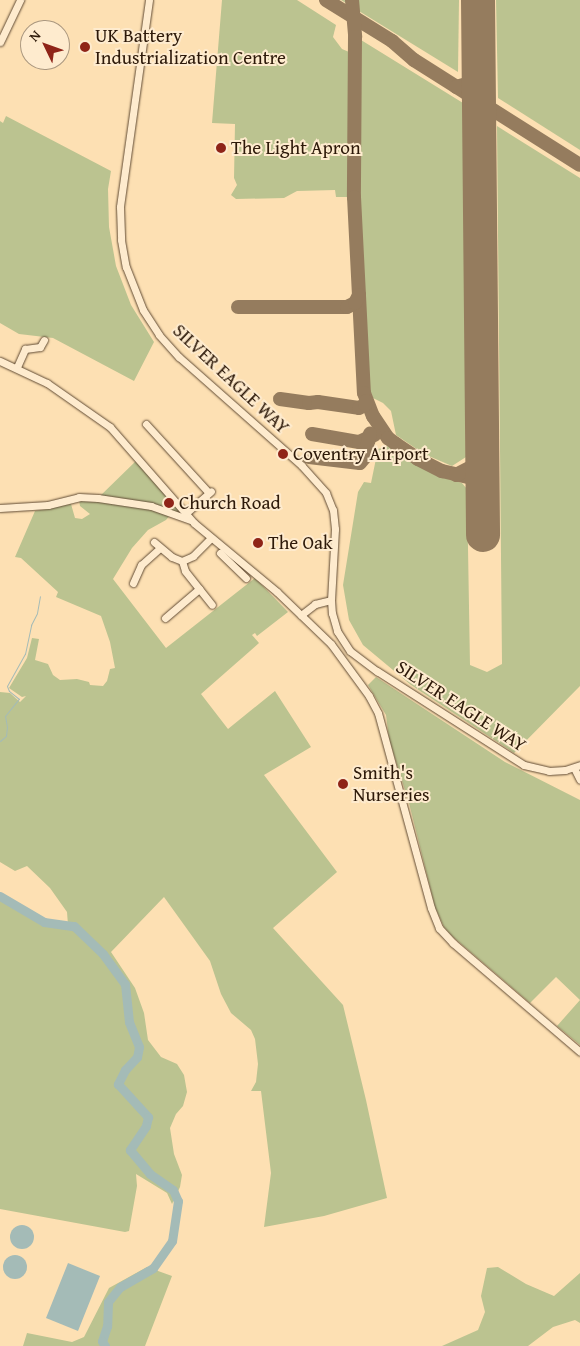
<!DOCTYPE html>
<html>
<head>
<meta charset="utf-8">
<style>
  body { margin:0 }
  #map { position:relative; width:580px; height:1346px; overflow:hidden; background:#fde0b3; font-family:"Gentium Book Plus",serif }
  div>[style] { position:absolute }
  .green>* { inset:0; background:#bbc390 }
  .water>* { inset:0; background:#a4bbb7 }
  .round { border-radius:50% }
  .stream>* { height:1px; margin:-0.5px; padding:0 0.5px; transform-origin:0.5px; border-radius:0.5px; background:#a4bbb7 }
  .river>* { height:9px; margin:-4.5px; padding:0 4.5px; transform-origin:4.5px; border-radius:4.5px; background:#a4bbb7 }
  .taxiway>* { height:14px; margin:-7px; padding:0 7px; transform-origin:7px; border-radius:7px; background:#957c5e }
  .runway>* { height:34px; margin:-17px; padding:0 17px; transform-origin:17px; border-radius:17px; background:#957c5e }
  .roads { filter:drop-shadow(0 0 1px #614b34) drop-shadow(0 0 1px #614b34) }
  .minor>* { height:7px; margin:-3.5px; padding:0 3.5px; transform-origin:3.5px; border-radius:3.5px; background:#feebce }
  .dots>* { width:14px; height:14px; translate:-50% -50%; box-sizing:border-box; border:2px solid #feebce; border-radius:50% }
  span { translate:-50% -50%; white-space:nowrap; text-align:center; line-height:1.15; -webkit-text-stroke:4px #feebce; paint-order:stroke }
  .poi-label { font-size:19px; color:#2d1909 }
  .left { translate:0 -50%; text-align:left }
  .street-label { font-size:19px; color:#2d1909 }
  .north { position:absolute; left:20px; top:20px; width:50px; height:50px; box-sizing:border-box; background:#feebce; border:1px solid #aa977f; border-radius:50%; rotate:312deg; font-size:14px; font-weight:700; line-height:20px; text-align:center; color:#2d1909 }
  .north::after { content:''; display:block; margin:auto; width:18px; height:22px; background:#8f2418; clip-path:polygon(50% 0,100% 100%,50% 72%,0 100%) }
</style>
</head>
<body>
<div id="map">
  <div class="green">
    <div style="clip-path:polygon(222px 0,297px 0,336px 25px,333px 37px,342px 49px,349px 52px,351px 197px,336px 197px,335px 190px,297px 191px,284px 198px,236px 199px,231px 195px,237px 185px,234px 178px,235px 124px,212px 123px)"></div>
    <div style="clip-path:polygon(341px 0,459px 0,458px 72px)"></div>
    <div style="clip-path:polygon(496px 0,580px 0,580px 150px,498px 98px)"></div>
    <div style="clip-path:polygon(361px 40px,463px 103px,466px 457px,452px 466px,424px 454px,396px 435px,391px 411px,383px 403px,373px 398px,369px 388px,360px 197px)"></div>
    <div style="clip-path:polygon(6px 116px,111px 171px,108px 189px,109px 227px,116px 266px,131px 305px,154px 342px,134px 381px,53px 338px,19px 334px,0 323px,0 121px,3px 123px)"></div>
    <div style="clip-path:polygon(497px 126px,580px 178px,580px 686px,514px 753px,411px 685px,363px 645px,349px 620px,343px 585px,358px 492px,364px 482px,371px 483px,378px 449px,388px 446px,435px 475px,462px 483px,467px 489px,470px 665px,487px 672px,502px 664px)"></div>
    <div style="clip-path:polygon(139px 458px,194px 523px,172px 513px,166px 520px,148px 530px,132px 548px,113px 579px,166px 648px,255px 578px,288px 612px,257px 636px,255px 633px,252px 635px,259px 643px,201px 694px,228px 729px,275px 691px,311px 747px,264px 775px,337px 872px,273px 928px,343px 1005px,366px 1100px,387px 1198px,324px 1216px,264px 1227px,271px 1173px,261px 1091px,251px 1091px,256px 1082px,258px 1064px,255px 1039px,251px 1030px,231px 1013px,221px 994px,210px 961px,164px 897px,111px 952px,135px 988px,144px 1013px,148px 1040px,161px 1057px,177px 1064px,184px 1075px,187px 1092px,183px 1106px,176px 1114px,170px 1128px,174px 1154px,182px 1175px,180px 1187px,172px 1204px,167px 1193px,136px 1174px,137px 1186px,129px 1231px,125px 1232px,0 1209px,0 896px,44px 922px,68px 925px,67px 912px,50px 888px,27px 866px,15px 871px,0 862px,0 692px,10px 693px,20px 702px,26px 696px,22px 697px,9px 688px,27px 658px,32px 638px,39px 639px,35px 660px,48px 664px,53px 675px,60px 680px,77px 679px,89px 682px,90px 685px,103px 686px,107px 681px,110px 669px,115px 668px,110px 642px,101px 616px,56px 597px,58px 592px,21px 558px,15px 557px,35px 511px,71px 504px,75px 518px,82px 519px,90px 514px,80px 506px,79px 500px,98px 498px)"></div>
    <div style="clip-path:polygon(376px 677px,505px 762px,580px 800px,580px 1045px,557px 1026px,580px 1000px,556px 977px,530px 1003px,453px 937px,444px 927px,435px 907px,409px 803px,389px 739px,386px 715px,368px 685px)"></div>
    <div style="clip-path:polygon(147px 1267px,172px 1276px,145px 1346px,23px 1346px,27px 1333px,72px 1342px,84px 1337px,109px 1288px)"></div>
    <div style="clip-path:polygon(498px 1267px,526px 1284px,554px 1296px,580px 1273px,580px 1323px,575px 1320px,553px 1327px,528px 1346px,442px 1346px,478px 1330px,485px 1312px,481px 1296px,487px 1268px)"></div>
  </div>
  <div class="water">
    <div class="round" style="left:10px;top:1225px;width:24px;height:24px"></div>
    <div class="round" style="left:3px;top:1255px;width:24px;height:24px"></div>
    <div style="clip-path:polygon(68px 1263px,100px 1276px,78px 1331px,46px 1318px)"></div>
  </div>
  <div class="stream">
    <div style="left:0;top:741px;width:8px;rotate:-40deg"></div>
    <div style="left:6px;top:736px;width:9px;rotate:-84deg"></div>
    <div style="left:7px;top:727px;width:11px;rotate:-100deg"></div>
    <div style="left:5px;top:716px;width:22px;rotate:-51deg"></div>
    <div style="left:19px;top:699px;width:13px;rotate:-141deg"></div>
    <div style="left:9px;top:691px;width:5px;rotate:-112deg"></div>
    <div style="left:7px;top:686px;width:37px;rotate:-61deg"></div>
    <div style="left:25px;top:654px;width:30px;rotate:-78deg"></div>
    <div style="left:31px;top:625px;width:13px;rotate:-63deg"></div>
    <div style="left:37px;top:613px;width:17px;rotate:-80deg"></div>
  </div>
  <div class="river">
    <div style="left:0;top:896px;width:51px;rotate:30.6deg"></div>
    <div style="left:44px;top:922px;width:30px;rotate:8deg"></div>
    <div style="left:74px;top:926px;width:40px;rotate:44deg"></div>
    <div style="left:103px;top:954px;width:37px;rotate:54deg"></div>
    <div style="left:125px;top:984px;width:38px;rotate:84deg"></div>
    <div style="left:129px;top:1022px;width:27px;rotate:68deg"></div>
    <div style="left:139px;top:1047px;width:10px;rotate:101deg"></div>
    <div style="left:137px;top:1057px;width:18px;rotate:133deg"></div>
    <div style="left:125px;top:1070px;width:16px;rotate:117deg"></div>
    <div style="left:118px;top:1084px;width:45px;rotate:47.7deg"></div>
    <div style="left:148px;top:1117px;width:9px;rotate:103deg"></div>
    <div style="left:146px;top:1126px;width:29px;rotate:124deg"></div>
    <div style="left:130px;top:1150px;width:31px;rotate:50deg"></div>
    <div style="left:150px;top:1174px;width:28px;rotate:35deg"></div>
    <div style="left:173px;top:1190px;width:12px;rotate:66deg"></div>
    <div style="left:178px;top:1201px;width:40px;rotate:98.5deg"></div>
    <div style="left:172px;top:1241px;width:33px;rotate:125deg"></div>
    <div style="left:153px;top:1268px;width:38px;rotate:150deg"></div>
    <div style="left:120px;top:1287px;width:19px;rotate:129deg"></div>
    <div style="left:108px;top:1302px;width:24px;rotate:92deg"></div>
    <div style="left:107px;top:1326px;width:16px;rotate:108deg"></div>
    <div style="left:102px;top:1341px;width:6px;rotate:59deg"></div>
  </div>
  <div class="taxiway">
    <div style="left:326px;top:0;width:78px;rotate:31.8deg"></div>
    <div style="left:392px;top:41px;width:29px;rotate:41deg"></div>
    <div style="left:414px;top:60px;width:196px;rotate:32.3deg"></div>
    <div style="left:352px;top:0;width:37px;rotate:85deg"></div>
    <div style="left:355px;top:37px;width:160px;rotate:90.4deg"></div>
    <div style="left:354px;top:197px;width:196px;rotate:87.1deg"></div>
    <div style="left:364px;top:393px;width:25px;rotate:69deg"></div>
    <div style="left:373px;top:416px;width:27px;rotate:56deg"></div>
    <div style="left:388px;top:438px;width:10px;rotate:37deg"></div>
    <div style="left:396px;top:444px;width:27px;rotate:34deg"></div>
    <div style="left:418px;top:459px;width:27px;rotate:27deg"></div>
    <div style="left:442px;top:471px;width:35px;rotate:13deg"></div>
    <div style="left:476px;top:479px;width:12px;rotate:55deg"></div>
    <div style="left:456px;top:87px;width:15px;rotate:-16deg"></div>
    <div style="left:470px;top:83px;width:10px;rotate:-53deg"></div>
    <div style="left:476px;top:75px;width:10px;rotate:-73deg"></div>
    <div style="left:468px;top:95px;width:14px;rotate:54deg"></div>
    <div style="left:476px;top:106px;width:12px;rotate:76deg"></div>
    <div style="left:238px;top:307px;width:109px"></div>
    <div style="left:347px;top:307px;width:9px;rotate:-27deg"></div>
    <div style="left:355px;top:303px;width:9px;rotate:-63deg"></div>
    <div style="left:280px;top:399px;width:29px;rotate:8deg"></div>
    <div style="left:309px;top:403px;width:9px;rotate:-6deg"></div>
    <div style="left:318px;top:402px;width:41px;rotate:8.3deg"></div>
    <div style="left:359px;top:408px;width:7px;rotate:-27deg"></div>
    <div style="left:365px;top:405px;width:4px;rotate:-76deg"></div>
    <div style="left:312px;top:434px;width:48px;rotate:9.7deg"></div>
    <div style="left:359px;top:442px;width:17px;rotate:-25deg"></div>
    <div style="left:309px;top:457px;width:51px;rotate:6.7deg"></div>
    <div style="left:360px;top:463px;width:8px;rotate:-50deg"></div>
    <div style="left:365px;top:457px;width:24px;rotate:-78deg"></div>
    <div style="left:456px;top:475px;width:19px;rotate:-28deg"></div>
    <div style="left:473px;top:466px;width:23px;rotate:-65deg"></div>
  </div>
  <div class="runway">
    <div style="left:478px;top:0;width:535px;rotate:89.46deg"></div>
  </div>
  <div class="roads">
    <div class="minor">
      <div style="left:149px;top:0;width:209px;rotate:98deg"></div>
      <div style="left:120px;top:207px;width:33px;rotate:88deg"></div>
      <div style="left:121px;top:240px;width:27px;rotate:80deg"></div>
      <div style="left:126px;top:267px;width:46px;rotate:68.4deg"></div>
      <div style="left:143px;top:310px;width:30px;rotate:57deg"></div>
      <div style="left:159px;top:335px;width:30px;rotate:48deg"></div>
      <div style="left:179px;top:357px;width:164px;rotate:41.5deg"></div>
      <div style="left:302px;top:466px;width:36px;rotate:48deg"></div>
      <div style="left:326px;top:493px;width:18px;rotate:68deg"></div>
      <div style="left:333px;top:510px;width:19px;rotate:84deg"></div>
      <div style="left:335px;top:529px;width:71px;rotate:93.2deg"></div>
      <div style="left:331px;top:600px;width:13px;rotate:86deg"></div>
      <div style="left:332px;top:613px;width:19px;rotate:74deg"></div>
      <div style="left:337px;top:631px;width:24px;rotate:57deg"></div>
      <div style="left:350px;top:651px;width:34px;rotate:37deg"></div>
      <div style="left:377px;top:671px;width:174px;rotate:32.6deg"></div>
      <div style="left:524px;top:765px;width:26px;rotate:13deg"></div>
      <div style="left:549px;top:771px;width:16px;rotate:-4deg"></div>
      <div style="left:565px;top:770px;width:16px;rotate:-18deg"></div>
      <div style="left:0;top:42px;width:47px;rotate:-64.5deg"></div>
      <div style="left:0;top:361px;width:52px;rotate:25.1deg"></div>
      <div style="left:47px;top:383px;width:77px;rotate:34.9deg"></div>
      <div style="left:110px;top:427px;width:128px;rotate:48.8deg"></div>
      <div style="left:194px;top:523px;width:108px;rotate:39.7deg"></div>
      <div style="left:277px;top:592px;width:75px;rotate:43.9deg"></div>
      <div style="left:331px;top:644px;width:64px;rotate:53.8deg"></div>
      <div style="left:369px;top:696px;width:19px;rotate:62deg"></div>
      <div style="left:378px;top:713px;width:202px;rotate:74.8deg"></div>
      <div style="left:431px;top:908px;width:22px;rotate:68deg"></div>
      <div style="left:439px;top:928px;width:21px;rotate:47deg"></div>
      <div style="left:453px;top:943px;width:167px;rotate:40.6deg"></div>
      <div style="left:17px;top:367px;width:20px;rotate:-66deg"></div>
      <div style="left:25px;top:349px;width:15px;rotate:-8deg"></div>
      <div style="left:40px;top:347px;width:8px;rotate:-60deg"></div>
      <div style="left:146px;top:424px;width:93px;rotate:47.6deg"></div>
      <div style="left:0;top:508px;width:48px;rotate:-3.6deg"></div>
      <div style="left:48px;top:505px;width:32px;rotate:-14deg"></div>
      <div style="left:79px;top:497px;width:19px;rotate:3deg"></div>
      <div style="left:98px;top:498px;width:54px;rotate:8.6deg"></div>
      <div style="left:151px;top:506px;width:41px;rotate:19.7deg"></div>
      <div style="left:186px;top:513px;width:33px;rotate:-41deg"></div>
      <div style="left:154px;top:542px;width:23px;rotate:40deg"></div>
      <div style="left:172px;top:557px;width:11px;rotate:22deg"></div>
      <div style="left:182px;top:561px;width:12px;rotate:-24deg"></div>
      <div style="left:193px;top:556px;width:25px;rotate:-45deg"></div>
      <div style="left:220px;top:553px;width:36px;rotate:44deg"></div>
      <div style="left:182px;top:561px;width:10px;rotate:73deg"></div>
      <div style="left:185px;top:571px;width:43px;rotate:51.5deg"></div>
      <div style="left:133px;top:583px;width:20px;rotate:-66deg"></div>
      <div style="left:141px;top:565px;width:25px;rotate:-42deg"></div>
      <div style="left:301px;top:615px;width:18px;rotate:-38deg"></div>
      <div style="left:315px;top:604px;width:16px;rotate:-14deg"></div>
      <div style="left:165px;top:618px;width:45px;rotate:-40.5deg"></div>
      <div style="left:574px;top:768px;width:13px;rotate:63deg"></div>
    </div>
  </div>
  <div class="dots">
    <div style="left:85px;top:47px;background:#8f2418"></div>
    <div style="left:221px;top:148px;background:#8f2418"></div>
    <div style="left:283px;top:454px;background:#8f2418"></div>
    <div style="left:169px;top:503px;background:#8f2418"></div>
    <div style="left:258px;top:543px;background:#8f2418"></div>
    <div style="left:343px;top:784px;background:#8f2418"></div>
  </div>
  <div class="poi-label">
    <span class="left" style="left:95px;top:47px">UK Battery<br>Industrialization Centre</span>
    <span class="left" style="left:231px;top:148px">The Light Apron</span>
    <span class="left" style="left:293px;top:454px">Coventry Airport</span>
    <span class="left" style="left:179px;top:503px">Church Road</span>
    <span class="left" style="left:268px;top:543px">The Oak</span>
    <span class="left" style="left:353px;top:784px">Smith's<br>Nurseries</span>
  </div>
  <div class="street-label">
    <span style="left:231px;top:379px;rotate:43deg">SILVER EAGLE WAY</span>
    <span style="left:461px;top:706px;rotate:33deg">SILVER EAGLE WAY</span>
  </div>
  <div class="north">N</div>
</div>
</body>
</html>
